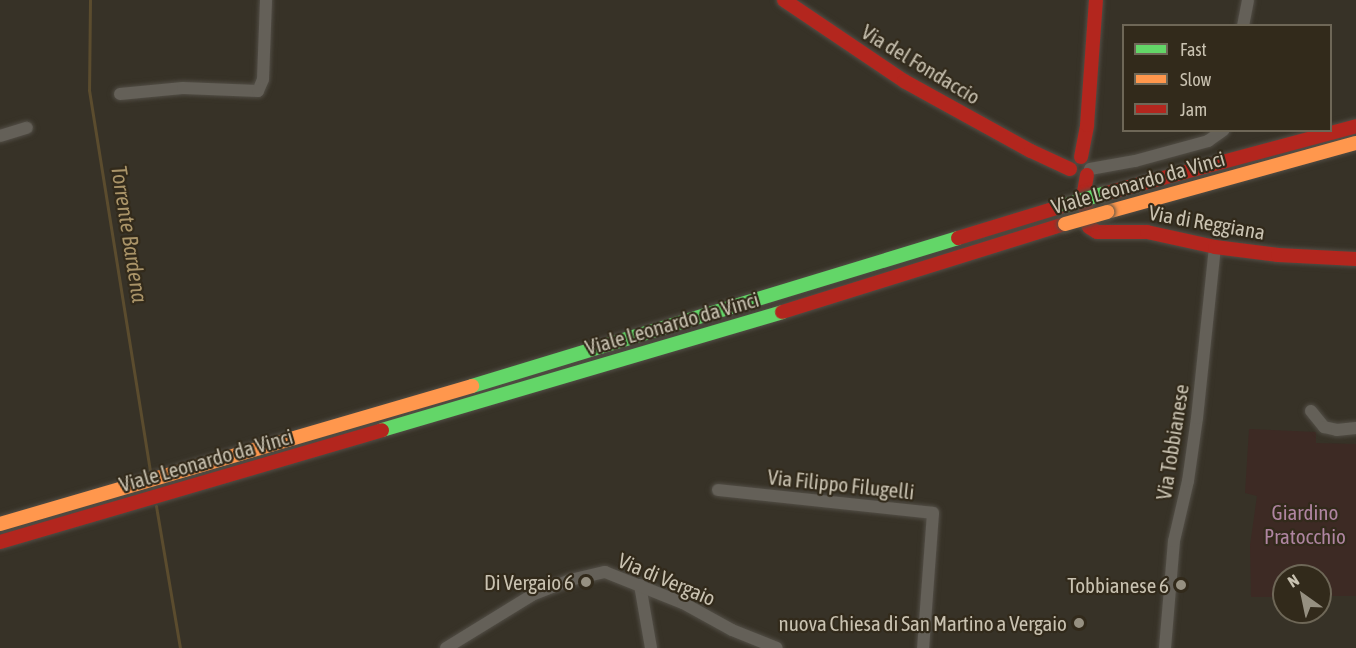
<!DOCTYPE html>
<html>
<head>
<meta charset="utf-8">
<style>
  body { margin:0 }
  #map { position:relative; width:1356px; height:648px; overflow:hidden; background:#373227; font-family:"Asap Condensed",sans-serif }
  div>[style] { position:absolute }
  .green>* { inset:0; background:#3d2a24 }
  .stream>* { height:3px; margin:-1.5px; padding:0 1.5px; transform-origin:1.5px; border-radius:1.5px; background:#5b4c2e }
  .roads { filter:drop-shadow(0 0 2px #524e46) drop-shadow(0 0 2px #524e46) }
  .street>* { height:12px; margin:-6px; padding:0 6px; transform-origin:6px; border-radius:6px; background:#646058 }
  .fast>* { height:14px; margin:-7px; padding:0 7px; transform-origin:7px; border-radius:7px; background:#63d668 }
  .slow>* { height:14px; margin:-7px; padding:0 7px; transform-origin:7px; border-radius:7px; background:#ff974d }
  .jam>* { height:14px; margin:-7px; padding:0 7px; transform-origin:7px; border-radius:7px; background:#b3261e }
  .bridges { filter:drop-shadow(0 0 2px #534f44) drop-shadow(0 0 2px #534f44) }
  .fast-bridge>* { height:14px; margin:-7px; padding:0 7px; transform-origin:7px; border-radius:7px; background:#63d668 }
  .slow-bridge>* { height:14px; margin:-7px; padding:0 7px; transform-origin:7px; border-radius:7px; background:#ff974d }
  .dots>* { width:16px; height:16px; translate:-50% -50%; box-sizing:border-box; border:3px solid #322a1b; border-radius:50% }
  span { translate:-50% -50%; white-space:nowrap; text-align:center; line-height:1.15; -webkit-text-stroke:4.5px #322a1b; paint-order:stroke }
  .street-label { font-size:21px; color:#c9c2b1 }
  .park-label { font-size:21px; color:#af85a1 }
  .poi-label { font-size:21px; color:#c9c2b1 }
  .right { translate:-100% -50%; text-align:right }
  .water-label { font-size:22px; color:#aa9468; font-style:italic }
  .legend { position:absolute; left:1122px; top:24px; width:210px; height:108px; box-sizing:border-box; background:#322a1b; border:2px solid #6e6757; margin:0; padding:8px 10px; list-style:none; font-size:18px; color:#c9c2b1 }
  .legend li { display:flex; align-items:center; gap:12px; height:30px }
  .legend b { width:30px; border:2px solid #6e6757 }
  .north { position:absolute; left:1272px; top:564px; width:60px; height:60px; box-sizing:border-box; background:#322a1b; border:2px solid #6e6757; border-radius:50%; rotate:327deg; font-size:16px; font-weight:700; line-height:24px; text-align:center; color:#c9c2b1 }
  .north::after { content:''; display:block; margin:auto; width:21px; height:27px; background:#969081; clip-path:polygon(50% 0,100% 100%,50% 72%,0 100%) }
</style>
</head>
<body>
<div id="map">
  <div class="green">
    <div style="clip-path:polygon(1249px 429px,1316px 432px,1316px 443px,1356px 444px,1356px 596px,1320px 596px,1320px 576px,1284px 576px,1284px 597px,1251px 597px,1250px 545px,1257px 496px,1245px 493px)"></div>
  </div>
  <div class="stream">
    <div style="left:90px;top:0;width:90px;rotate:90.6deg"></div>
    <div style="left:89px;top:90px;width:386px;rotate:80.9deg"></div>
    <div style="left:156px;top:506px;width:144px;rotate:80.4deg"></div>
  </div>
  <div class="roads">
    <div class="street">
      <div style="left:1243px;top:26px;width:26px;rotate:-79deg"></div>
      <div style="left:120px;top:94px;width:63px;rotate:-5.4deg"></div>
      <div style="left:183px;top:88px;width:75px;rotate:2.3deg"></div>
      <div style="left:258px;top:91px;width:13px;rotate:-67deg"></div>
      <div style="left:263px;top:79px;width:79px;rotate:-87.8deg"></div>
      <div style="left:0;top:136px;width:28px;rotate:-17deg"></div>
      <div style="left:1090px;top:169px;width:46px;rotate:-10.1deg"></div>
      <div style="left:1135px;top:161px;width:76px;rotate:-15.3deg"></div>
      <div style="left:1208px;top:141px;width:19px;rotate:-35deg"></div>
      <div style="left:1311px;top:411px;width:21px;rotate:51deg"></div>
      <div style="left:1324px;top:427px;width:13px;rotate:13deg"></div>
      <div style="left:1337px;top:430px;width:19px;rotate:-6deg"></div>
      <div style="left:718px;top:490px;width:216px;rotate:6.1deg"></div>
      <div style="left:933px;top:513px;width:135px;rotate:94.2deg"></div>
      <div style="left:640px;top:585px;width:64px;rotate:80.1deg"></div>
      <div style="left:446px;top:648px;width:101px;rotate:-31.6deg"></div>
      <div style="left:532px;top:595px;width:41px;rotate:-21.5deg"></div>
      <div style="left:570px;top:580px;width:36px;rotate:-13deg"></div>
      <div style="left:605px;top:572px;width:84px;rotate:21.7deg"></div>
      <div style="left:683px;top:603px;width:56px;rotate:28.9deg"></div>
      <div style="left:732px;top:630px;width:48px;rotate:21.8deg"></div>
      <div style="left:1165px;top:648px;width:107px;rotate:-85.2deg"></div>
      <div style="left:1174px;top:541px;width:62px;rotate:-76.9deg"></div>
      <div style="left:1188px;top:481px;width:64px;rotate:-81.9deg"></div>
      <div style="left:1197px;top:418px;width:172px;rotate:-84deg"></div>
    </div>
    <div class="fast">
      <div style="left:472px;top:386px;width:508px;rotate:-16.94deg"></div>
      <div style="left:382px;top:430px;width:417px;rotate:-16.4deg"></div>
    </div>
    <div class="slow">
      <div style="left:1107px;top:212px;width:258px;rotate:-15.5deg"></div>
      <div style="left:0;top:524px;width:492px;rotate:-16.3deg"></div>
    </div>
    <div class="jam">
      <div style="left:784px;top:0;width:145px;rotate:34deg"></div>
      <div style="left:904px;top:81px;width:145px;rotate:28.9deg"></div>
      <div style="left:1031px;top:151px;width:43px;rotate:24.8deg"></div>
      <div style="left:1081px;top:157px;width:33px;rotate:-79deg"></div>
      <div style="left:1087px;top:125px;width:125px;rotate:-85.9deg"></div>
      <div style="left:1087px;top:175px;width:17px;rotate:100deg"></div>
      <div style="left:1084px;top:192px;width:28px;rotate:84deg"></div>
      <div style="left:1087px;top:220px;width:7px;rotate:74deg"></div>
      <div style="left:1089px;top:227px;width:9px;rotate:32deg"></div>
      <div style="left:1097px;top:232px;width:50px"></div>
      <div style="left:1147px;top:232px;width:70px;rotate:12.4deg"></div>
      <div style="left:1215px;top:247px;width:64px;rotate:7.2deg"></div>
      <div style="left:1278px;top:255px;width:78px;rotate:2.9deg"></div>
      <div style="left:1103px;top:194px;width:262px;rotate:-15deg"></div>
      <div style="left:958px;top:238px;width:113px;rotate:-17deg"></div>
      <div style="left:782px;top:312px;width:296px;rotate:-17.3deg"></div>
      <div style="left:0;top:542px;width:398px;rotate:-16.3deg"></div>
    </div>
  </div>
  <div class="bridges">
    <div class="fast-bridge">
      <div style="left:1066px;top:205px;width:39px;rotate:-17deg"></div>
    </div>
    <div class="slow-bridge">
      <div style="left:1065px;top:224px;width:44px;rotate:-15.9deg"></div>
    </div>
  </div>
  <div class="dots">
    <div style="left:586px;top:582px;background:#969081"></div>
    <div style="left:1181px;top:585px;background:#969081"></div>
    <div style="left:1079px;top:623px;background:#969081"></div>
  </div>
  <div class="street-label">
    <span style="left:921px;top:64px;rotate:31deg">Via del Fondaccio</span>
    <span style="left:1138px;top:182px;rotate:-16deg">Viale Leonardo da Vinci</span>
    <span style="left:1207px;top:222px;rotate:10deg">Via di Reggiana</span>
    <span style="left:672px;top:323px;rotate:-16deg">Viale Leonardo da Vinci</span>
    <span style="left:1172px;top:442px;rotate:-81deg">Via Tobbianese</span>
    <span style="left:206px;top:460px;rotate:-16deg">Viale Leonardo da Vinci</span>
    <span style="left:841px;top:484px;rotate:6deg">Via Filippo Filugelli</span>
    <span style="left:667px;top:579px;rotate:23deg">Via di Vergaio</span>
  </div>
  <div class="park-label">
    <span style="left:1305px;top:524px">Giardino<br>Pratocchio</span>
  </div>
  <div class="poi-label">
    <span class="right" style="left:574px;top:582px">Di Vergaio 6</span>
    <span class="right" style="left:1169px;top:585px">Tobbianese 6</span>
    <span class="right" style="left:1067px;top:623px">nuova Chiesa di San Martino a Vergaio</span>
  </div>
  <div class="water-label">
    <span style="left:129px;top:234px;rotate:81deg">Torrente Bardena</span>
  </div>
  <ul class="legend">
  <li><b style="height:8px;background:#63d668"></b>Fast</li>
  <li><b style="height:8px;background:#ff974d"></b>Slow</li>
  <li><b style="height:8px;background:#b3261e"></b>Jam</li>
  </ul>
  <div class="north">N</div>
</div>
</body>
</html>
